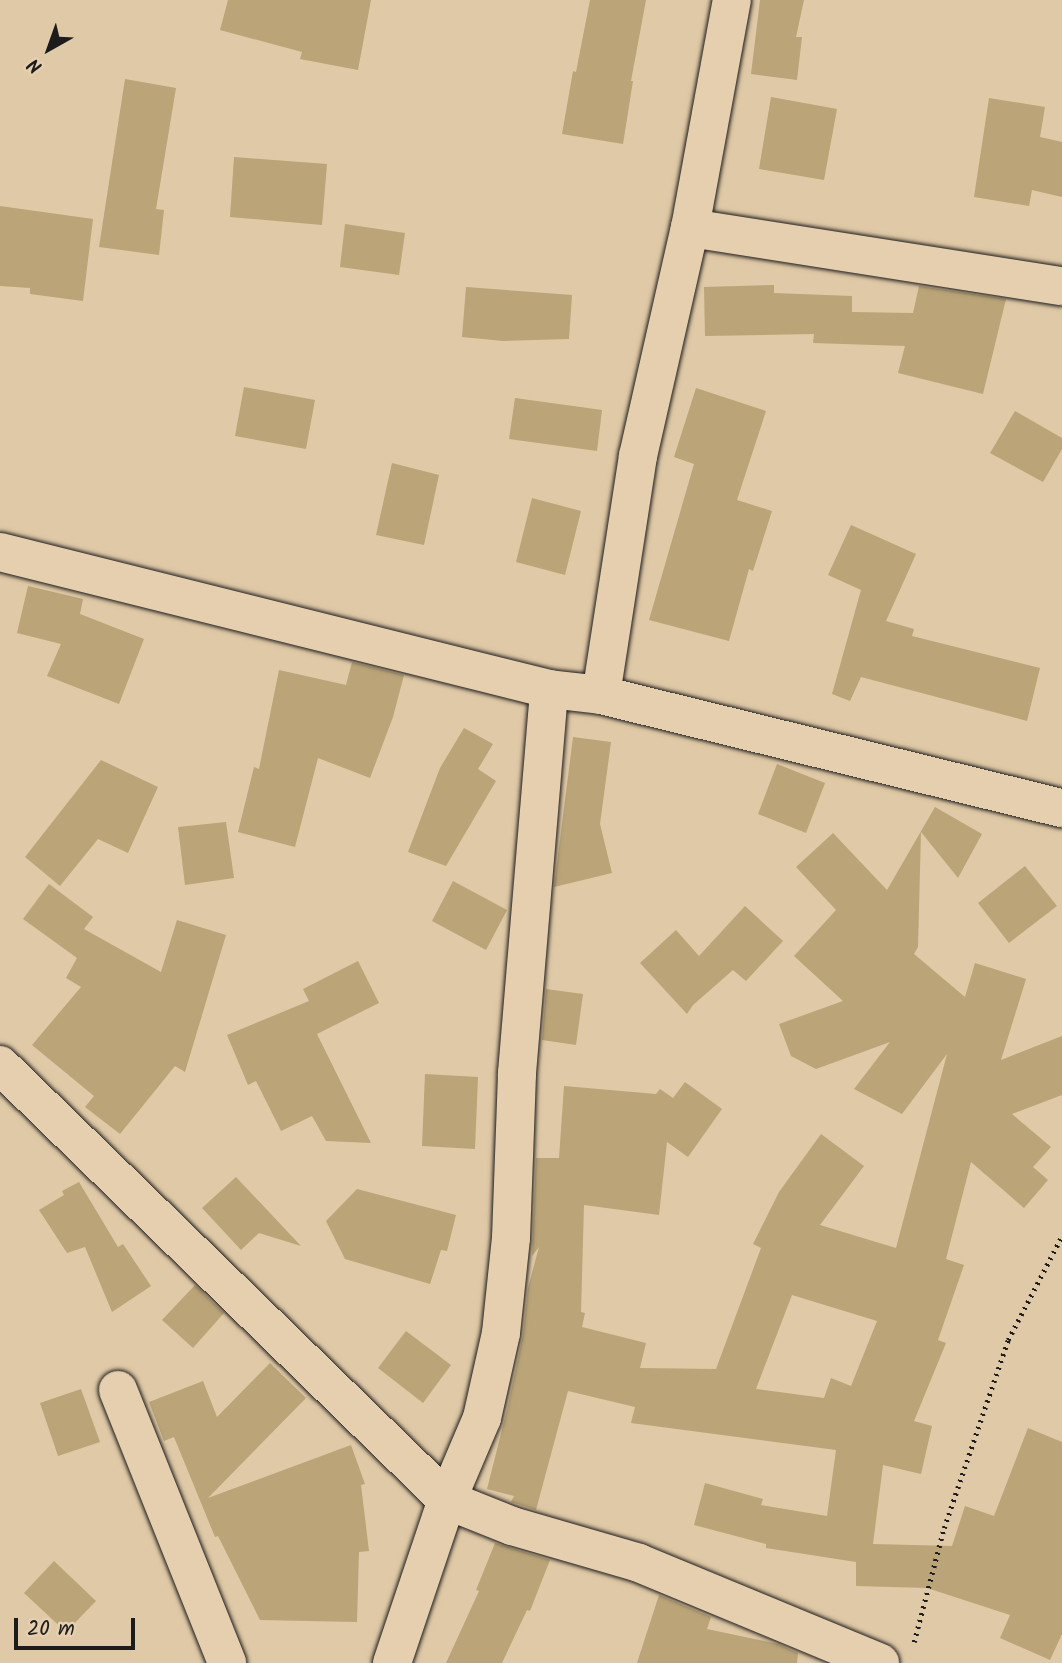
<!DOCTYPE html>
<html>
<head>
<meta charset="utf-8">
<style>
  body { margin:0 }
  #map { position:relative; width:1062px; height:1663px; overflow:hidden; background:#e0c9a6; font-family:Kalam,sans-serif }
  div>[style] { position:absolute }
  .building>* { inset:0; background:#baa478 }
  .path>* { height:4.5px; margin-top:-2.25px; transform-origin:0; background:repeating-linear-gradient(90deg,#1c1c1c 0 2px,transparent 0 7px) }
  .roads { filter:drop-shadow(0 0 2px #1c1c1c) drop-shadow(0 0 2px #1c1c1c) }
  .minor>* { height:38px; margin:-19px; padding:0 19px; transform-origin:19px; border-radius:19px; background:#e6cfaf }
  span { translate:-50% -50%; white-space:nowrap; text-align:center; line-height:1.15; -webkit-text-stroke:6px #e6cfaf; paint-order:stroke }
  .north { position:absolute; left:14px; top:14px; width:70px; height:70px; -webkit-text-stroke:5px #e6cfaf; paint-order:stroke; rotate:220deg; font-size:19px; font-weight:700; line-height:28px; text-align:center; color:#1c1c1c }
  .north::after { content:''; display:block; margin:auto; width:24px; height:32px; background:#1c1c1c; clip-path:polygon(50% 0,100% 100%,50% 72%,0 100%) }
  .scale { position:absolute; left:14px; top:1618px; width:121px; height:32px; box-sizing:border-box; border:4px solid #1c1c1c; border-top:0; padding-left:9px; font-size:21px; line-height:24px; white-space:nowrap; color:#1c1c1c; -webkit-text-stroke:5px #e6cfaf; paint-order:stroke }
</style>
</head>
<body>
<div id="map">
  <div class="building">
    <div style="clip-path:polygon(228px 0,371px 0,358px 70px,300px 59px,302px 52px,220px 30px)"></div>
    <div style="clip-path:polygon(590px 0,646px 0,631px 81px,633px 81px,623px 144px,562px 134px,573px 71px,576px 72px)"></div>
    <div style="clip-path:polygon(760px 0,804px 0,796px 37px,802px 37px,797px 80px,751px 74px)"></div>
    <div style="clip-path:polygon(125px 79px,176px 88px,156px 209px,164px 210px,159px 255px,99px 247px)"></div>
    <div style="clip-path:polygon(771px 97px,837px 109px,824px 180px,759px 169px)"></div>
    <div style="clip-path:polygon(989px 98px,1045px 107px,1040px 137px,1062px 142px,1062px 197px,1032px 190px,1029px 206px,974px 197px)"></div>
    <div style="clip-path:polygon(234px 157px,327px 164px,322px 225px,230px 217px)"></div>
    <div style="clip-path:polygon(0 206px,93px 219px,83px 301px,30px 294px,30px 288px,0 286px)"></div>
    <div style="clip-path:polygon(345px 224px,405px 233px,399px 275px,340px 267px)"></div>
    <div style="clip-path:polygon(774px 285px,774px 293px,852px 296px,852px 312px,913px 313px,919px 286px,1006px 299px,983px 394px,898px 373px,905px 346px,813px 343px,814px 334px,705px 336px,704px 287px)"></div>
    <div style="clip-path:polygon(466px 287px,572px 295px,569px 339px,503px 341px,462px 337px)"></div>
    <div style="clip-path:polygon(244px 387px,315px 400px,306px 449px,235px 436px)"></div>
    <div style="clip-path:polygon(696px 388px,766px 411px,737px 500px,772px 511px,753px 571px,749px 569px,729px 641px,649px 620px,694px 464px,674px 457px)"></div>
    <div style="clip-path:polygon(515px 398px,602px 410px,597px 451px,509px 439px)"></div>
    <div style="clip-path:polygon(1015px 411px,1062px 438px,1062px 449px,1043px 482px,990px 453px)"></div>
    <div style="clip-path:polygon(392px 463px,439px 475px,424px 545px,376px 535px)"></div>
    <div style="clip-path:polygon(532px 498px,581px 511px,565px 575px,516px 562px)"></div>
    <div style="clip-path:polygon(851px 525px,916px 554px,886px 621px,914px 629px,912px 636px,1040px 668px,1027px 721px,861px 677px,850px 701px,832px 694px,861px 590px,828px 575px)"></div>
    <div style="clip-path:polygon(28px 586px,83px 599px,80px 614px,144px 639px,119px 704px,47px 676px,61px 644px,17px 633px)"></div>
    <div style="clip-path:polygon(352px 662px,404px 675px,393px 717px,370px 778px,318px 758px,295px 847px,238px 832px,254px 767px,259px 769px,279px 670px,346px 685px)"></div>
    <div style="clip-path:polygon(464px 728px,493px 744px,478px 769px,496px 781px,446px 866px,408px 852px,440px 768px)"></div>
    <div style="clip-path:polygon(573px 737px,611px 742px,600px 824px,612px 873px,554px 887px)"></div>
    <div style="clip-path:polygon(101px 760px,158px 787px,128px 853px,98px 839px,60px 886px,25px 857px)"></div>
    <div style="clip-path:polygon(777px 764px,825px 783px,806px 833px,758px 814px)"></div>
    <div style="clip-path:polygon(evenodd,935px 807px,982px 834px,958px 878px,921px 832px,918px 947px,914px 954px,965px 997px,975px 963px,1026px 979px,1001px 1060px,1062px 1036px,1062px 1095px,1012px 1114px,1051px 1147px,1033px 1167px,1048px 1180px,1024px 1208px,971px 1162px,946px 1259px,964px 1265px,938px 1340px,946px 1343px,914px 1421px,932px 1426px,921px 1474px,883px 1465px,873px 1544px,952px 1546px,965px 1506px,994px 1516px,1028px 1428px,1062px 1442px,1062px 1634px,1050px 1660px,1000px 1638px,1010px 1615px,927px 1588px,856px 1586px,856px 1562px,766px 1548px,766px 1544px,694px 1525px,705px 1483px,763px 1499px,761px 1505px,827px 1516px,836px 1450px,631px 1423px,635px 1407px,568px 1391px,536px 1510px,511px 1502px,514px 1496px,487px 1489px,507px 1410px,523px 1335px,528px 1288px,539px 1247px,532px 1256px,536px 1158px,559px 1158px,564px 1086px,656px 1094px,660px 1089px,673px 1098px,685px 1082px,722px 1109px,688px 1157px,667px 1142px,659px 1215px,584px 1205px,581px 1312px,585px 1313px,582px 1327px,646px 1343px,640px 1368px,716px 1369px,761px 1248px,753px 1244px,779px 1192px,821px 1134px,864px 1166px,820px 1225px,896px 1248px,947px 1054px,902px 1114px,854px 1089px,890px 1042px,816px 1069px,791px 1056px,779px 1024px,843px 1001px,794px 956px,836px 910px,796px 867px,833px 833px,887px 890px,935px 807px,792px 1295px,877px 1321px,851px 1386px,831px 1378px,824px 1398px,756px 1389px,792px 1295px)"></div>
    <div style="clip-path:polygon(226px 822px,234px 878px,185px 885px,178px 827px)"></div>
    <div style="clip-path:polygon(1025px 866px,1057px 906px,1009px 943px,978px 903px)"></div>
    <div style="clip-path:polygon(453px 881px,507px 910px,486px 950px,432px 921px)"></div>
    <div style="clip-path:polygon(49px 884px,93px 917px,84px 929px,161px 972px,177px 920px,226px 935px,185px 1072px,175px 1066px,120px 1134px,85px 1107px,94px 1096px,32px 1045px,81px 987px,66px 978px,77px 958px,23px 919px)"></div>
    <div style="clip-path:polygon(745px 906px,783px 941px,746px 981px,733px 970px,693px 1005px,687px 1014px,640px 963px,676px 930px,699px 956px)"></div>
    <div style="clip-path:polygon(358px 961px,379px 1003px,317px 1034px,371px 1143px,326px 1141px,312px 1116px,281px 1131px,256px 1081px,248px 1085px,227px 1035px,309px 1001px,303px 989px)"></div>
    <div style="clip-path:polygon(546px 989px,583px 994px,576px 1045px,542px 1040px)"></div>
    <div style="clip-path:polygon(425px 1074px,478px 1077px,475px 1149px,422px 1146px)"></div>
    <div style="clip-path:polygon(236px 1177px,301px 1246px,259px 1233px,241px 1250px,202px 1208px)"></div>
    <div style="clip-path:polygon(79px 1182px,118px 1247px,123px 1244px,151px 1286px,112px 1312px,85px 1247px,67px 1253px,39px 1210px,64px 1195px,62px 1191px)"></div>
    <div style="clip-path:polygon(357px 1189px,456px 1215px,447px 1251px,441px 1250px,430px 1284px,345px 1259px,326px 1221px)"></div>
    <div style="clip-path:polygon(195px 1285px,224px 1313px,193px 1348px,162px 1320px)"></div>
    <div style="clip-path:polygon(406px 1331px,451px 1365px,423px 1403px,378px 1368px)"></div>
    <div style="clip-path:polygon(270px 1363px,306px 1398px,208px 1498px,351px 1445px,365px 1484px,361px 1485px,369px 1551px,359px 1552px,357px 1622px,260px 1620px,218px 1536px,215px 1537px,174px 1437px,164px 1441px,149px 1402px,203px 1381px,217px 1417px)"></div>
    <div style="clip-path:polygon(81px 1389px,100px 1442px,58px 1456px,40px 1403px)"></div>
    <div style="clip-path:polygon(495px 1543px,550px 1560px,530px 1611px,527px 1610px,502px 1663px,446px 1663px,479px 1591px,476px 1590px)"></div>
    <div style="clip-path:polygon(54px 1561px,96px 1601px,66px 1632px,24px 1593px)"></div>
    <div style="clip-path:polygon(659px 1595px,711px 1617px,707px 1629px,778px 1644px,798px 1653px,797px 1663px,637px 1663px)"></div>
  </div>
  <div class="path">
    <div style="left:914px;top:1642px;width:118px;rotate:-75.3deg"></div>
    <div style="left:944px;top:1528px;width:199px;rotate:-71.2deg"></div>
    <div style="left:1008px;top:1340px;width:117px;rotate:-62.6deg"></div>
  </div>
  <div class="roads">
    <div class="minor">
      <div style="left:690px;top:228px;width:376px;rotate:8.9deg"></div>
      <div style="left:0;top:552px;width:566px;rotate:14.01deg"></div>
      <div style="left:549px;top:689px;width:52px;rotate:6.6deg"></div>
      <div style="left:601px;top:695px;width:475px;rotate:13.8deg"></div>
      <div style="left:601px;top:695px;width:242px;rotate:-81.2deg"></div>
      <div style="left:638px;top:456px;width:234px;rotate:-77.2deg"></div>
      <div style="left:690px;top:228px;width:232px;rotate:-79.6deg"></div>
      <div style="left:0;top:1065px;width:624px;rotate:44.22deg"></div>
      <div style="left:447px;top:1500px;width:70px;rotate:21.8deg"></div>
      <div style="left:512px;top:1526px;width:132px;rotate:16.2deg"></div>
      <div style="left:639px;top:1563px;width:261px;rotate:22.5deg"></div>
      <div style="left:118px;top:1390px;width:294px;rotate:68.2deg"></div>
      <div style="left:392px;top:1663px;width:172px;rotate:-71.4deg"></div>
      <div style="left:447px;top:1500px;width:89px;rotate:-66.9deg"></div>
      <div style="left:482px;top:1418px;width:87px;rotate:-77.4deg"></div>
      <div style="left:501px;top:1333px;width:96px;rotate:-84deg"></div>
      <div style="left:511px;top:1238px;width:165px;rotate:-87.9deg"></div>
      <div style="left:517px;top:1073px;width:385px;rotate:-85.2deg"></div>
    </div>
  </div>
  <div class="north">N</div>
  <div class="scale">20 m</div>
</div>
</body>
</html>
